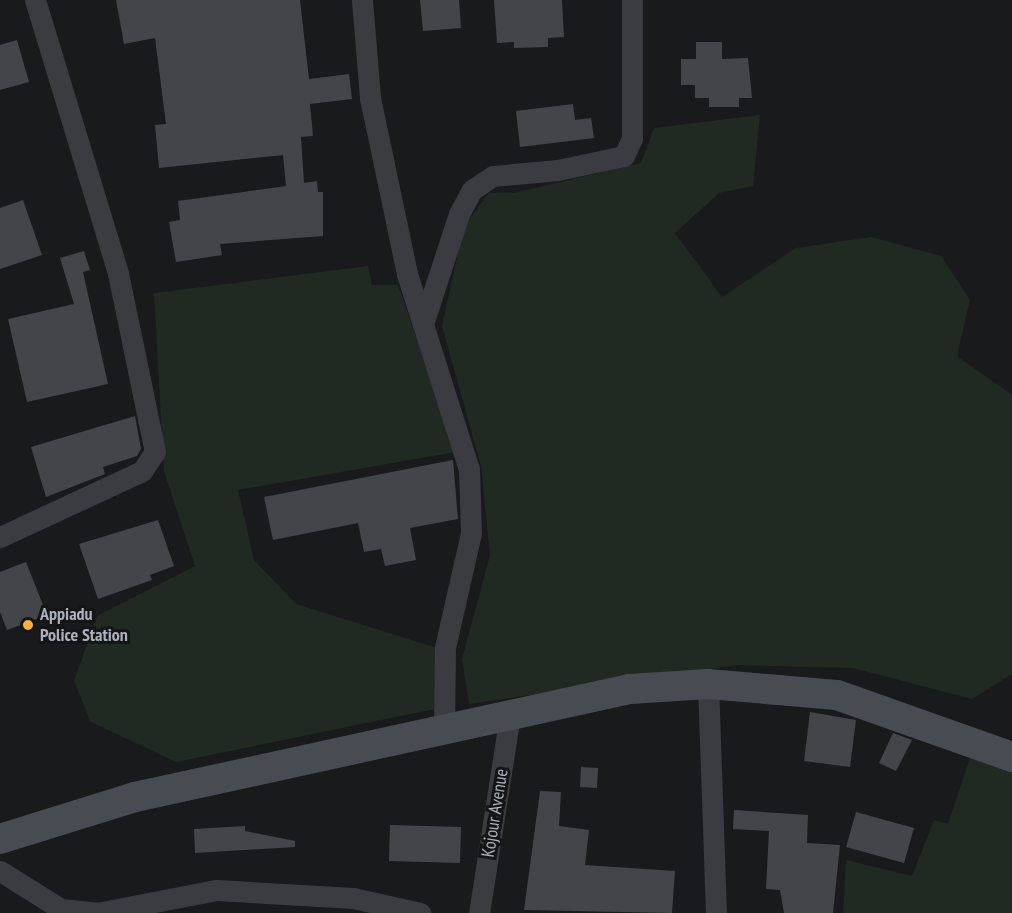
<!DOCTYPE html>
<html>
<head>
<meta charset="utf-8">
<style>
  body { margin:0 }
  #map { position:relative; width:1012px; height:913px; overflow:hidden; background:#191a1c; font-family:"PT Sans Narrow",sans-serif }
  div>[style] { position:absolute }
  .green>* { inset:0; background:#212a22 }
  .building>* { inset:0; background:#434549 }
  .street>* { height:21px; margin:-10.5px; padding:0 10.5px; transform-origin:10.5px; border-radius:10.5px; background:#3a3c41 }
  .secondary>* { height:30px; margin:-15px; padding:0 15px; transform-origin:15px; border-radius:15px; background:#484b51 }
  .dots>* { width:16px; height:16px; translate:-50% -50%; box-sizing:border-box; border:3px solid #141517; border-radius:50% }
  span { translate:-50% -50%; white-space:nowrap; text-align:center; line-height:1.15; -webkit-text-stroke:6px #141517; paint-order:stroke }
  .poi-label { font-size:18px; color:#acb1bc; font-weight:700 }
  .left { translate:0 -50%; text-align:left }
  .street-label { font-size:18px; color:#acb1bc }
</style>
</head>
<body>
<div id="map">
  <div class="green">
    <div style="clip-path:polygon(760px 115px,753px 186px,719px 193px,675px 233px,722px 297px,796px 248px,871px 237px,941px 256px,970px 300px,957px 356px,1012px 395px,1012px 674px,972px 699px,853px 668px,737px 665px,469px 704px,462px 659px,490px 555px,481px 466px,442px 326px,464px 226px,489px 193px,514px 193px,641px 163px,654px 128px)"></div>
    <div style="clip-path:polygon(368px 266px,372px 285px,398px 285px,456px 452px,238px 490px,254px 560px,296px 604px,440px 649px,440px 708px,176px 762px,91px 722px,74px 681px,97px 616px,195px 566px,164px 471px,154px 293px)"></div>
    <div style="clip-path:polygon(972px 752px,1012px 770px,1012px 913px,843px 913px,846px 860px,912px 876px,934px 820px,948px 824px)"></div>
  </div>
  <div class="building">
    <div style="clip-path:polygon(116px 0,300px 0,309px 79px,349px 74px,352px 99px,310px 104px,313px 136px,301px 137px,304px 183px,317px 181px,318px 192px,323px 192px,323px 236px,220px 244px,222px 255px,176px 262px,169px 222px,180px 220px,178px 201px,286px 186px,283px 155px,159px 168px,155px 125px,166px 124px,155px 38px,124px 44px)"></div>
    <div style="clip-path:polygon(420px 0,459px 0,461px 28px,423px 31px)"></div>
    <div style="clip-path:polygon(494px 0,562px 0,564px 37px,548px 38px,548px 47px,514px 48px,514px 42px,497px 43px)"></div>
    <div style="clip-path:polygon(17px 40px,29px 82px,0 90px,0 45px)"></div>
    <div style="clip-path:polygon(696px 42px,722px 42px,722px 59px,748px 58px,752px 98px,739px 98px,739px 107px,709px 107px,709px 98px,695px 98px,695px 85px,681px 85px,681px 59px,696px 59px)"></div>
    <div style="clip-path:polygon(573px 104px,575px 120px,591px 118px,594px 138px,520px 147px,516px 111px)"></div>
    <div style="clip-path:polygon(23px 200px,42px 255px,0 269px,0 208px)"></div>
    <div style="clip-path:polygon(84px 251px,90px 270px,83px 272px,108px 384px,27px 402px,8px 319px,74px 304px,60px 258px)"></div>
    <div style="clip-path:polygon(135px 416px,141px 449px,137px 456px,103px 467px,105px 474px,46px 497px,31px 447px)"></div>
    <div style="clip-path:polygon(453px 460px,458px 519px,410px 528px,416px 560px,385px 566px,381px 549px,364px 552px,358px 523px,273px 540px,264px 497px)"></div>
    <div style="clip-path:polygon(158px 520px,174px 566px,150px 575px,152px 580px,98px 599px,79px 544px)"></div>
    <div style="clip-path:polygon(26px 562px,47px 615px,7px 630px,0 612px,0 572px)"></div>
    <div style="clip-path:polygon(810px 712px,856px 720px,850px 767px,804px 761px)"></div>
    <div style="clip-path:polygon(893px 733px,912px 740px,896px 771px,879px 763px)"></div>
    <div style="clip-path:polygon(581px 767px,598px 768px,597px 788px,580px 787px)"></div>
    <div style="clip-path:polygon(540px 791px,561px 792px,559px 826px,589px 830px,585px 865px,675px 871px,672px 913px,524px 910px)"></div>
    <div style="clip-path:polygon(734px 810px,808px 815px,807px 843px,840px 845px,833px 913px,784px 913px,780px 890px,766px 889px,769px 831px,733px 829px)"></div>
    <div style="clip-path:polygon(856px 812px,914px 828px,904px 863px,846px 847px)"></div>
    <div style="clip-path:polygon(390px 825px,461px 827px,460px 863px,389px 861px)"></div>
    <div style="clip-path:polygon(245px 826px,245px 831px,295px 841px,295px 847px,195px 853px,194px 829px)"></div>
  </div>
  <div class="street">
    <div style="left:362px;top:0;width:98px;rotate:85.3deg"></div>
    <div style="left:370px;top:98px;width:180px;rotate:78.1deg"></div>
    <div style="left:407px;top:274px;width:205px;rotate:72.4deg"></div>
    <div style="left:469px;top:469px;width:64px;rotate:88.2deg"></div>
    <div style="left:471px;top:533px;width:117px;rotate:102.8deg"></div>
    <div style="left:445px;top:647px;width:80px;rotate:90.7deg"></div>
    <div style="left:423px;top:324px;width:116px;rotate:-71.9deg"></div>
    <div style="left:459px;top:214px;width:27px;rotate:-62deg"></div>
    <div style="left:472px;top:190px;width:25px;rotate:-34deg"></div>
    <div style="left:493px;top:176px;width:65px;rotate:-5.3deg"></div>
    <div style="left:558px;top:170px;width:67px;rotate:-12deg"></div>
    <div style="left:624px;top:156px;width:20px;rotate:-66deg"></div>
    <div style="left:632px;top:138px;width:138px;rotate:-90deg"></div>
    <div style="left:0;top:537px;width:157px;rotate:-24.9deg"></div>
    <div style="left:142px;top:471px;width:23px;rotate:-56deg"></div>
    <div style="left:155px;top:452px;width:183px;rotate:-101.7deg"></div>
    <div style="left:118px;top:273px;width:285px;rotate:-106.9deg"></div>
    <div style="left:708px;top:684px;width:229px;rotate:88deg"></div>
    <div style="left:0;top:871px;width:72px;rotate:31.9deg"></div>
    <div style="left:61px;top:909px;width:36px;rotate:6deg"></div>
    <div style="left:97px;top:913px;width:122px;rotate:-10.9deg"></div>
    <div style="left:217px;top:890px;width:136px;rotate:3.4deg"></div>
    <div style="left:353px;top:898px;width:69px;rotate:12.6deg"></div>
    <div style="left:479px;top:913px;width:201px;rotate:-81.1deg"></div>
  </div>
  <div class="secondary">
    <div style="left:0;top:839px;width:141px;rotate:-17.3deg"></div>
    <div style="left:135px;top:797px;width:507px;rotate:-12.31deg"></div>
    <div style="left:630px;top:689px;width:78px;rotate:-3.7deg"></div>
    <div style="left:708px;top:684px;width:129px;rotate:4.9deg"></div>
    <div style="left:837px;top:695px;width:186px;rotate:19.5deg"></div>
  </div>
  <div class="dots">
    <div style="left:28px;top:625px;background:#fab134"></div>
  </div>
  <div class="poi-label">
    <span class="left" style="left:40px;top:625px">Appiadu<br>Police Station</span>
  </div>
  <div class="street-label">
    <span style="left:495px;top:813px;rotate:-81deg">Kojour Avenue</span>
  </div>
</div>
</body>
</html>
